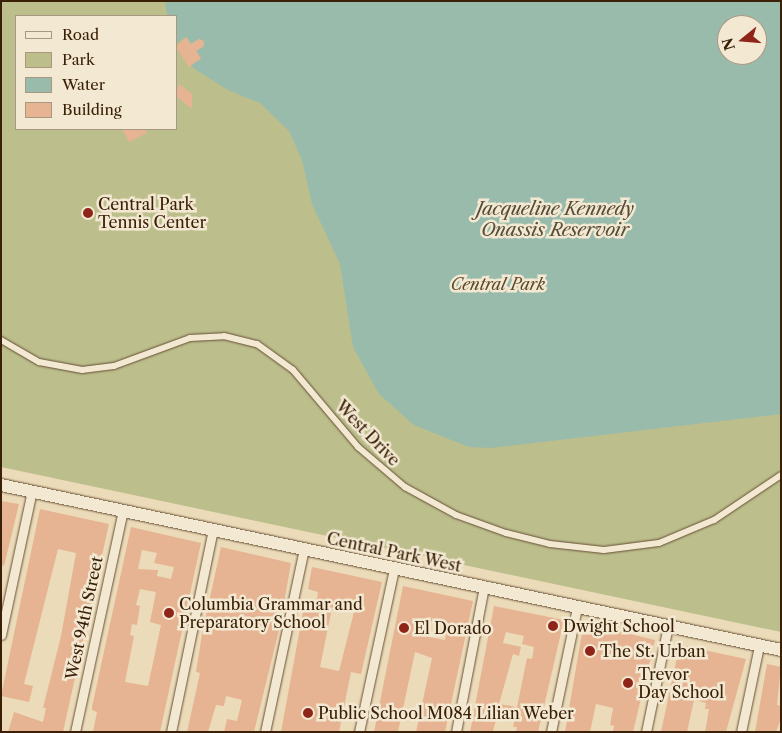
<!DOCTYPE html>
<html>
<head>
<meta charset="utf-8">
<style>
  body { margin:0 }
  #map { position:relative; width:782px; height:733px; overflow:hidden; background:#ecdbb9; font-family:"Libre Caslon Text",serif }
  div>[style] { position:absolute }
  .green>* { inset:0; background:#bcbe8c }
  .water>* { inset:0; background:#99bbac }
  .building>* { inset:0; background:#e6b492 }
  .roads { filter:drop-shadow(0 0 1px #664f34) drop-shadow(0 0 1px #664f34) }
  .pedestrian>* { height:6px; margin:-3px; padding:0 3px; transform-origin:3px; border-radius:3px; background:#f3e8d2 }
  .minor>* { height:9px; margin:-4.5px; padding:0 4.5px; transform-origin:4.5px; border-radius:4.5px; background:#f3e8d2 }
  .secondary>* { height:12px; margin:-6px; padding:0 6px; transform-origin:6px; border-radius:6px; background:#f3e8d2 }
  .dots>* { width:14px; height:14px; translate:-50% -50%; box-sizing:border-box; border:2px solid #f3e8d2; border-radius:50% }
  span { translate:-50% -50%; white-space:nowrap; text-align:center; line-height:1.15; -webkit-text-stroke:5px #f3e8d2; paint-order:stroke }
  .poi-label { font-size:16px; color:#3a2007 }
  .left { translate:0 -50%; text-align:left }
  .park-label { font-size:16px; color:#5a4828; font-style:italic }
  .street-label { font-size:16px; color:#3a2007 }
  .water-label { font-size:18px; color:#564e39; font-style:italic }
  .frame { position:absolute; inset:0; border:2px solid #3a2007; pointer-events:none }
  .legend { position:absolute; left:15px; top:15px; width:162px; height:115px; box-sizing:border-box; background:#f3e8d2; border:1px solid #a99881; margin:0; padding:6px 9px; list-style:none; font-size:15px; color:#3a2007 }
  .legend li { display:flex; align-items:center; gap:10px; height:25px }
  .legend b { width:25px; border:1px solid #a99881 }
  .north { position:absolute; left:717px; top:15px; width:50px; height:50px; box-sizing:border-box; background:#f3e8d2; border:1px solid #a99881; border-radius:50%; rotate:253deg; font-size:14px; font-weight:700; line-height:20px; text-align:center; color:#3a2007 }
  .north::after { content:''; display:block; margin:auto; width:18px; height:22px; background:#8f2418; clip-path:polygon(50% 0,100% 100%,50% 72%,0 100%) }
</style>
</head>
<body>
<div id="map">
  <div class="green">
    <div style="clip-path:polygon(evenodd,1px 1px,781px 1px,781px 632px,1px 467px,1px 1px,16px 16px,176px 16px,176px 129px,16px 129px,16px 16px,1px 1px,727px 25px,757px 25px,757px 55px,727px 55px,727px 25px)"></div>
  </div>
  <div class="water">
    <div style="clip-path:polygon(evenodd,165px 1px,781px 1px,781px 414px,490px 448px,469px 447px,414px 425px,379px 394px,353px 347px,340px 264px,312px 204px,302px 160px,289px 131px,260px 103px,228px 90px,196px 70px,191px 65px,201px 59px,196px 51px,204px 46px,204px 42px,199px 39px,191px 44px,186px 37px,177px 43px,176px 16px,167px 16px,165px 1px,727px 25px,757px 25px,757px 55px,727px 55px,727px 25px)"></div>
  </div>
  <div class="building">
    <div style="clip-path:polygon(186px 37px,191px 44px,199px 39px,204px 41px,203px 47px,196px 51px,201px 58px,189px 67px,176px 47px)"></div>
    <div style="clip-path:polygon(179px 84px,192px 94px,192px 109px,176px 96px)"></div>
    <div style="clip-path:polygon(122px 129px,145px 129px,147px 133px,129px 142px)"></div>
    <div style="clip-path:polygon(1px 501px,19px 504px,4px 566px,1px 565px)"></div>
    <div style="clip-path:polygon(40px 509px,109px 524px,63px 732px,8px 732px,14px 712px,43px 722px,46px 708px,43px 708px,61px 636px,76px 553px,58px 549px,24px 684px,33px 686px,29px 702px,1px 696px)"></div>
    <div style="clip-path:polygon(evenodd,131px 527px,201px 543px,160px 732px,93px 732px,97px 712px,92px 710px,92px 707px,131px 527px,142px 550px,157px 553px,154px 563px,174px 567px,171px 579px,157px 576px,158px 570px,138px 569px,142px 550px,131px 527px,140px 589px,156px 592px,150px 622px,161px 625px,148px 686px,125px 682px,134px 636px,130px 635px,132px 624px,137px 625px,140px 606px,136px 605px,140px 589px)"></div>
    <div style="clip-path:polygon(221px 547px,291px 563px,280px 626px,254px 732px,224px 732px,227px 719px,237px 721px,242px 700px,226px 696px,224px 706px,216px 705px,208px 732px,187px 732px,200px 673px,196px 672px,202px 634px)"></div>
    <div style="clip-path:polygon(evenodd,312px 567px,382px 582px,361px 674px,351px 672px,339px 732px,281px 732px,305px 601px,316px 604px,318px 592px,308px 589px,312px 567px,332px 608px,354px 612px,339px 671px,320px 667px,332px 608px)"></div>
    <div style="clip-path:polygon(evenodd,403px 586px,473px 601px,445px 732px,416px 732px,432px 658px,415px 652px,398px 732px,374px 732px,403px 586px,417px 618px,448px 624px,445px 640px,413px 634px,417px 618px)"></div>
    <div style="clip-path:polygon(evenodd,494px 606px,564px 620px,538px 732px,516px 732px,517px 727px,513px 727px,516px 713px,499px 710px,493px 731px,470px 732px,494px 606px,506px 632px,524px 636px,522px 644px,534px 647px,532px 659px,527px 658px,517px 707px,499px 704px,513px 654px,519px 656px,521px 647px,503px 643px,506px 632px)"></div>
    <div style="clip-path:polygon(588px 624px,655px 640px,633px 732px,613px 732px,614px 726px,610px 725px,613px 708px,596px 704px,590px 732px,565px 732px,583px 627px)"></div>
    <div style="clip-path:polygon(676px 644px,746px 659px,726px 732px,705px 732px,709px 709px,705px 709px,706px 703px,694px 700px,687px 732px,661px 732px,677px 657px,673px 656px)"></div>
    <div style="clip-path:polygon(767px 664px,781px 667px,777px 705px,781px 706px,781px 718px,776px 732px,755px 732px)"></div>
  </div>
  <div class="roads">
    <div class="pedestrian">
      <div style="left:1px;top:340px;width:44px;rotate:30.1deg"></div>
      <div style="left:39px;top:362px;width:44px;rotate:10.5deg"></div>
      <div style="left:82px;top:370px;width:32px;rotate:-7deg"></div>
      <div style="left:114px;top:366px;width:81px;rotate:-20.2deg"></div>
      <div style="left:190px;top:338px;width:34px;rotate:-3deg"></div>
      <div style="left:224px;top:336px;width:34px;rotate:14deg"></div>
      <div style="left:257px;top:344px;width:44px;rotate:35.8deg"></div>
      <div style="left:293px;top:370px;width:101px;rotate:49.8deg"></div>
      <div style="left:358px;top:447px;width:62px;rotate:40.4deg"></div>
      <div style="left:405px;top:487px;width:58px;rotate:28.8deg"></div>
      <div style="left:456px;top:515px;width:53px;rotate:19.8deg"></div>
      <div style="left:506px;top:533px;width:45px;rotate:14deg"></div>
      <div style="left:550px;top:544px;width:54px;rotate:6.3deg"></div>
      <div style="left:604px;top:550px;width:55px;rotate:-7.3deg"></div>
      <div style="left:659px;top:543px;width:60px;rotate:-22.7deg"></div>
      <div style="left:714px;top:520px;width:81px;rotate:-33.9deg"></div>
    </div>
    <div class="minor">
      <div style="left:1px;top:635px;width:147px;rotate:-77.9deg"></div>
      <div style="left:75px;top:732px;width:227px;rotate:-77.8deg"></div>
      <div style="left:171px;top:732px;width:206px;rotate:-78.3deg"></div>
      <div style="left:265px;top:732px;width:187px;rotate:-78deg"></div>
      <div style="left:359px;top:732px;width:167px;rotate:-77.9deg"></div>
      <div style="left:456px;top:732px;width:148px;rotate:-79.1deg"></div>
      <div style="left:551px;top:732px;width:127px;rotate:-78.2deg"></div>
      <div style="left:646px;top:732px;width:108px;rotate:-78.3deg"></div>
      <div style="left:741px;top:732px;width:88px;rotate:-78.2deg"></div>
    </div>
    <div class="secondary">
      <div style="left:1px;top:485px;width:797px;rotate:11.94deg"></div>
    </div>
  </div>
  <div class="dots">
    <div style="left:88px;top:213px;background:#8f2418"></div>
    <div style="left:169px;top:613px;background:#8f2418"></div>
    <div style="left:553px;top:626px;background:#8f2418"></div>
    <div style="left:404px;top:628px;background:#8f2418"></div>
    <div style="left:590px;top:651px;background:#8f2418"></div>
    <div style="left:628px;top:683px;background:#8f2418"></div>
    <div style="left:308px;top:713px;background:#8f2418"></div>
  </div>
  <div class="poi-label">
    <span class="left" style="left:98px;top:213px">Central Park<br>Tennis Center</span>
    <span class="left" style="left:179px;top:613px">Columbia Grammar and<br>Preparatory School</span>
    <span class="left" style="left:563px;top:626px">Dwight School</span>
    <span class="left" style="left:414px;top:628px">El Dorado</span>
    <span class="left" style="left:600px;top:651px">The St. Urban</span>
    <span class="left" style="left:638px;top:683px">Trevor<br>Day School</span>
    <span class="left" style="left:318px;top:713px">Public School M084 Lilian Weber</span>
  </div>
  <div class="park-label">
    <span style="left:498px;top:284px">Central Park</span>
  </div>
  <div class="street-label">
    <span style="left:368px;top:433px;rotate:46deg">West Drive</span>
    <span style="left:394px;top:552px;rotate:12deg">Central Park West</span>
    <span style="left:84px;top:618px;rotate:-78deg">West 94th Street</span>
  </div>
  <div class="water-label">
    <span style="left:555px;top:220px">Jacqueline Kennedy<br>Onassis Reservoir</span>
  </div>
  <div class="frame"></div>
  <ul class="legend">
  <li><b style="height:6px;background:#f3e8d2"></b>Road</li>
  <li><b style="height:14px;background:#bcbe8c"></b>Park</li>
  <li><b style="height:14px;background:#99bbac"></b>Water</li>
  <li><b style="height:14px;background:#e6b492"></b>Building</li>
  </ul>
  <div class="north">N</div>
</div>
</body>
</html>
